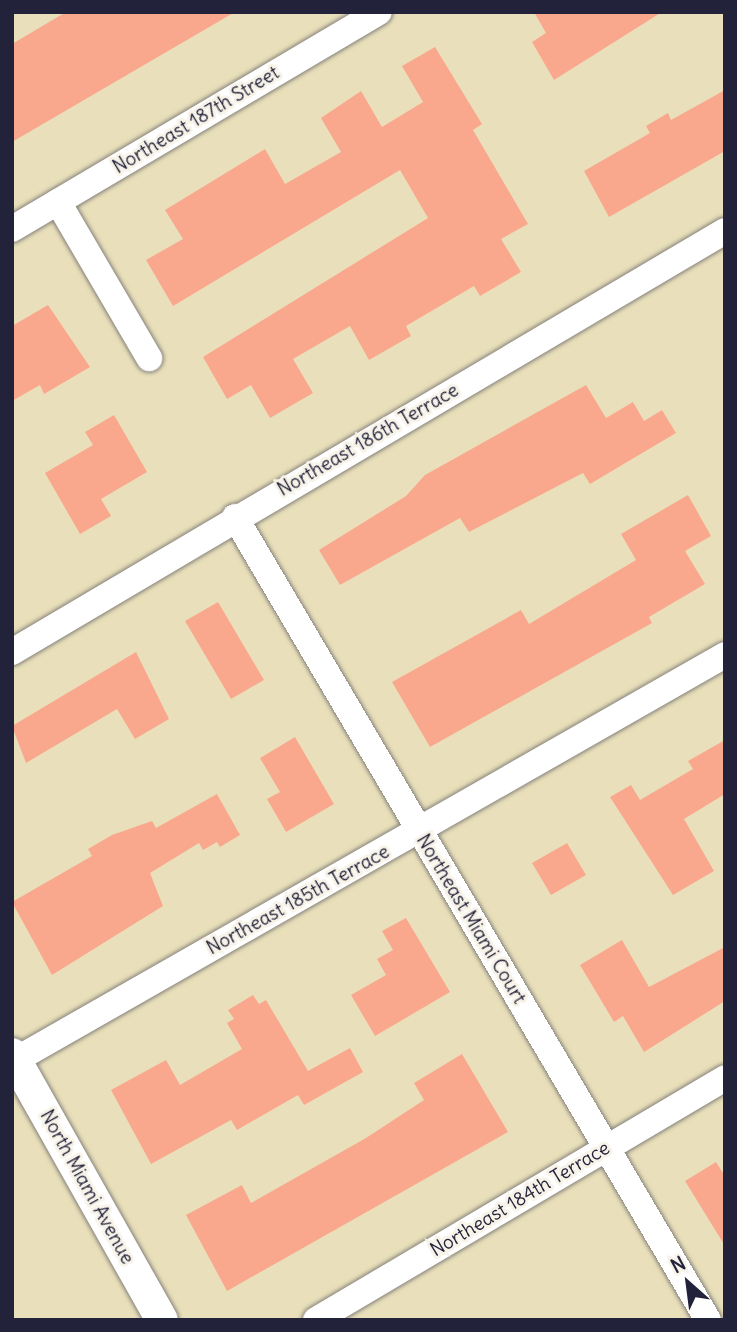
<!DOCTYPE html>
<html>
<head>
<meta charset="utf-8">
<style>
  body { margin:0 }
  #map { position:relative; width:737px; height:1332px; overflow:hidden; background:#e9e0bb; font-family:Delius,sans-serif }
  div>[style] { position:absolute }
  .building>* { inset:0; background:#faa88d }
  .roads { filter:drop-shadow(0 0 2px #86817b) drop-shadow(0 0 2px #86817b) }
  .minor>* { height:26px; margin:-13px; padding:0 13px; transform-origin:13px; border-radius:13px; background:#fff }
  .tertiary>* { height:32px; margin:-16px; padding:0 16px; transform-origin:16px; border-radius:16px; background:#fff }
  span { translate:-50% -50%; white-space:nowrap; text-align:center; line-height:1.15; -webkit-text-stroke:6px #f7f3e8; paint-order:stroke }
  .street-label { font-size:19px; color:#22223b }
  .frame { position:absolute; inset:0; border:14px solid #22223b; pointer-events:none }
  .north { position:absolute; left:653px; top:1248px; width:70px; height:70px; -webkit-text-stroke:5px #f7f3e8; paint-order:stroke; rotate:332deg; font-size:19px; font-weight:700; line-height:28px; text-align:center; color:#22223b }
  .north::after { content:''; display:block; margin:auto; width:24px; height:32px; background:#22223b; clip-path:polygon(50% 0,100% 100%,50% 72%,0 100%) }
</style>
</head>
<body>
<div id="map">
  <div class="building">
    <div style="clip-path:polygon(66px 12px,235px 12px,12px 142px,12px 44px)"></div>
    <div style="clip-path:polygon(534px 12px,662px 12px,554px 80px,532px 42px,546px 33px)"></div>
    <div style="clip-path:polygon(435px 47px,482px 124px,473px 130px,528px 224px,501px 239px,521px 272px,480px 296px,474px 286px,406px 326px,411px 336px,369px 360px,350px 326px,293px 359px,313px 393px,270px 418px,251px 385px,227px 399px,203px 357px,428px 218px,400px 170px,173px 306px,146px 260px,183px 239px,165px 210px,265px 149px,285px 184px,341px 152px,321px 118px,361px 91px,382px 127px,423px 102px,402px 66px)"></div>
    <div style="clip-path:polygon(725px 90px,725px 151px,609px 217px,584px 171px,650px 133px,646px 126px,668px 113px,671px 120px)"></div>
    <div style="clip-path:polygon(48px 305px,90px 367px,44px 394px,40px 385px,12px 401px,12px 326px)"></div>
    <div style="clip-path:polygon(586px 385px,606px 418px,633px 402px,644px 421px,662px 410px,676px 433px,590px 484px,583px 473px,469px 532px,460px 518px,340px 585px,319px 550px,406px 496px,425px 475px)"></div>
    <div style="clip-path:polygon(114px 415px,147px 472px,101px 499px,111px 516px,80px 534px,45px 473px,93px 445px,85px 432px)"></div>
    <div style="clip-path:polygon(688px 495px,711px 536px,685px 551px,705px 584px,649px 617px,652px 623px,430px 747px,392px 682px,521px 610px,529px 624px,636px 560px,621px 534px)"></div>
    <div style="clip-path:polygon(218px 602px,264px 680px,231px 699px,185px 621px)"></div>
    <div style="clip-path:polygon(136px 652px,169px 719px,135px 739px,117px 709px,26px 763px,12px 726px)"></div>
    <div style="clip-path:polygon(295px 737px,334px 804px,286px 832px,267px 799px,280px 792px,260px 758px)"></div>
    <div style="clip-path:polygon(725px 740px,725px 794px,684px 819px,714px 871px,673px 895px,610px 797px,631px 785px,640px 800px,693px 769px,688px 761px)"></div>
    <div style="clip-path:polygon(217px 794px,240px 835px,220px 847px,217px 842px,203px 850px,199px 843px,150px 873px,163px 906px,52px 975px,12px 902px,92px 856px,88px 849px,112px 835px,152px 821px,156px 828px)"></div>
    <div style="clip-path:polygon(567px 843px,586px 875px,551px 895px,532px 863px)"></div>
    <div style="clip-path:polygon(406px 918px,450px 992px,375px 1036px,351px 995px,386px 975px,377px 959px,393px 950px,382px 931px)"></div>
    <div style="clip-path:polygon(622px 940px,649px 987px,725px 947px,725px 1001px,644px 1052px,623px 1016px,614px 1022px,580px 965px)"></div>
    <div style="clip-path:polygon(253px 995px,259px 1004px,266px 1000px,308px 1071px,350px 1048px,363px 1072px,304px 1105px,298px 1095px,237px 1130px,231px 1120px,151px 1164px,111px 1090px,166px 1060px,180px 1085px,242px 1049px,227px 1023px,234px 1019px,228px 1010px)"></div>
    <div style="clip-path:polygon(462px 1054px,508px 1132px,227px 1291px,186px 1215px,242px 1185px,251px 1203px,366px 1138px,424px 1100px,414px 1083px)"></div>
    <div style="clip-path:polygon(716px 1162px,725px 1176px,725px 1246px,685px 1181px)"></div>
  </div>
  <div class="roads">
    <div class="minor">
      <div style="left:58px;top:202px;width:181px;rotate:59.7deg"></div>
      <div style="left:12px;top:229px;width:426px;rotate:-30.6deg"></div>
      <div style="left:235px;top:517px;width:932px;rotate:59.5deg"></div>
      <div style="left:12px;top:652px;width:828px;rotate:-30.56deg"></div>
      <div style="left:12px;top:1062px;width:821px;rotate:-29.72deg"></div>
      <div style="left:316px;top:1320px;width:475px;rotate:-30.6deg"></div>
    </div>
    <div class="tertiary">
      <div style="left:12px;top:1054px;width:305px;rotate:60.6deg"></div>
    </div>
  </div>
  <div class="street-label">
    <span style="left:196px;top:120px;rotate:-31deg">Northeast 187th Street</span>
    <span style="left:368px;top:440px;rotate:-30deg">Northeast 186th Terrace</span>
    <span style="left:298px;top:900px;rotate:-29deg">Northeast 185th Terrace</span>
    <span style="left:471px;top:919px;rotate:59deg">Northeast Miami Court</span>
    <span style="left:87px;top:1187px;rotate:61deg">North Miami Avenue</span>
    <span style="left:520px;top:1199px;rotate:-31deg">Northeast 184th Terrace</span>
  </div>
  <div class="frame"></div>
  <div class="north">N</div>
</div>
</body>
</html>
